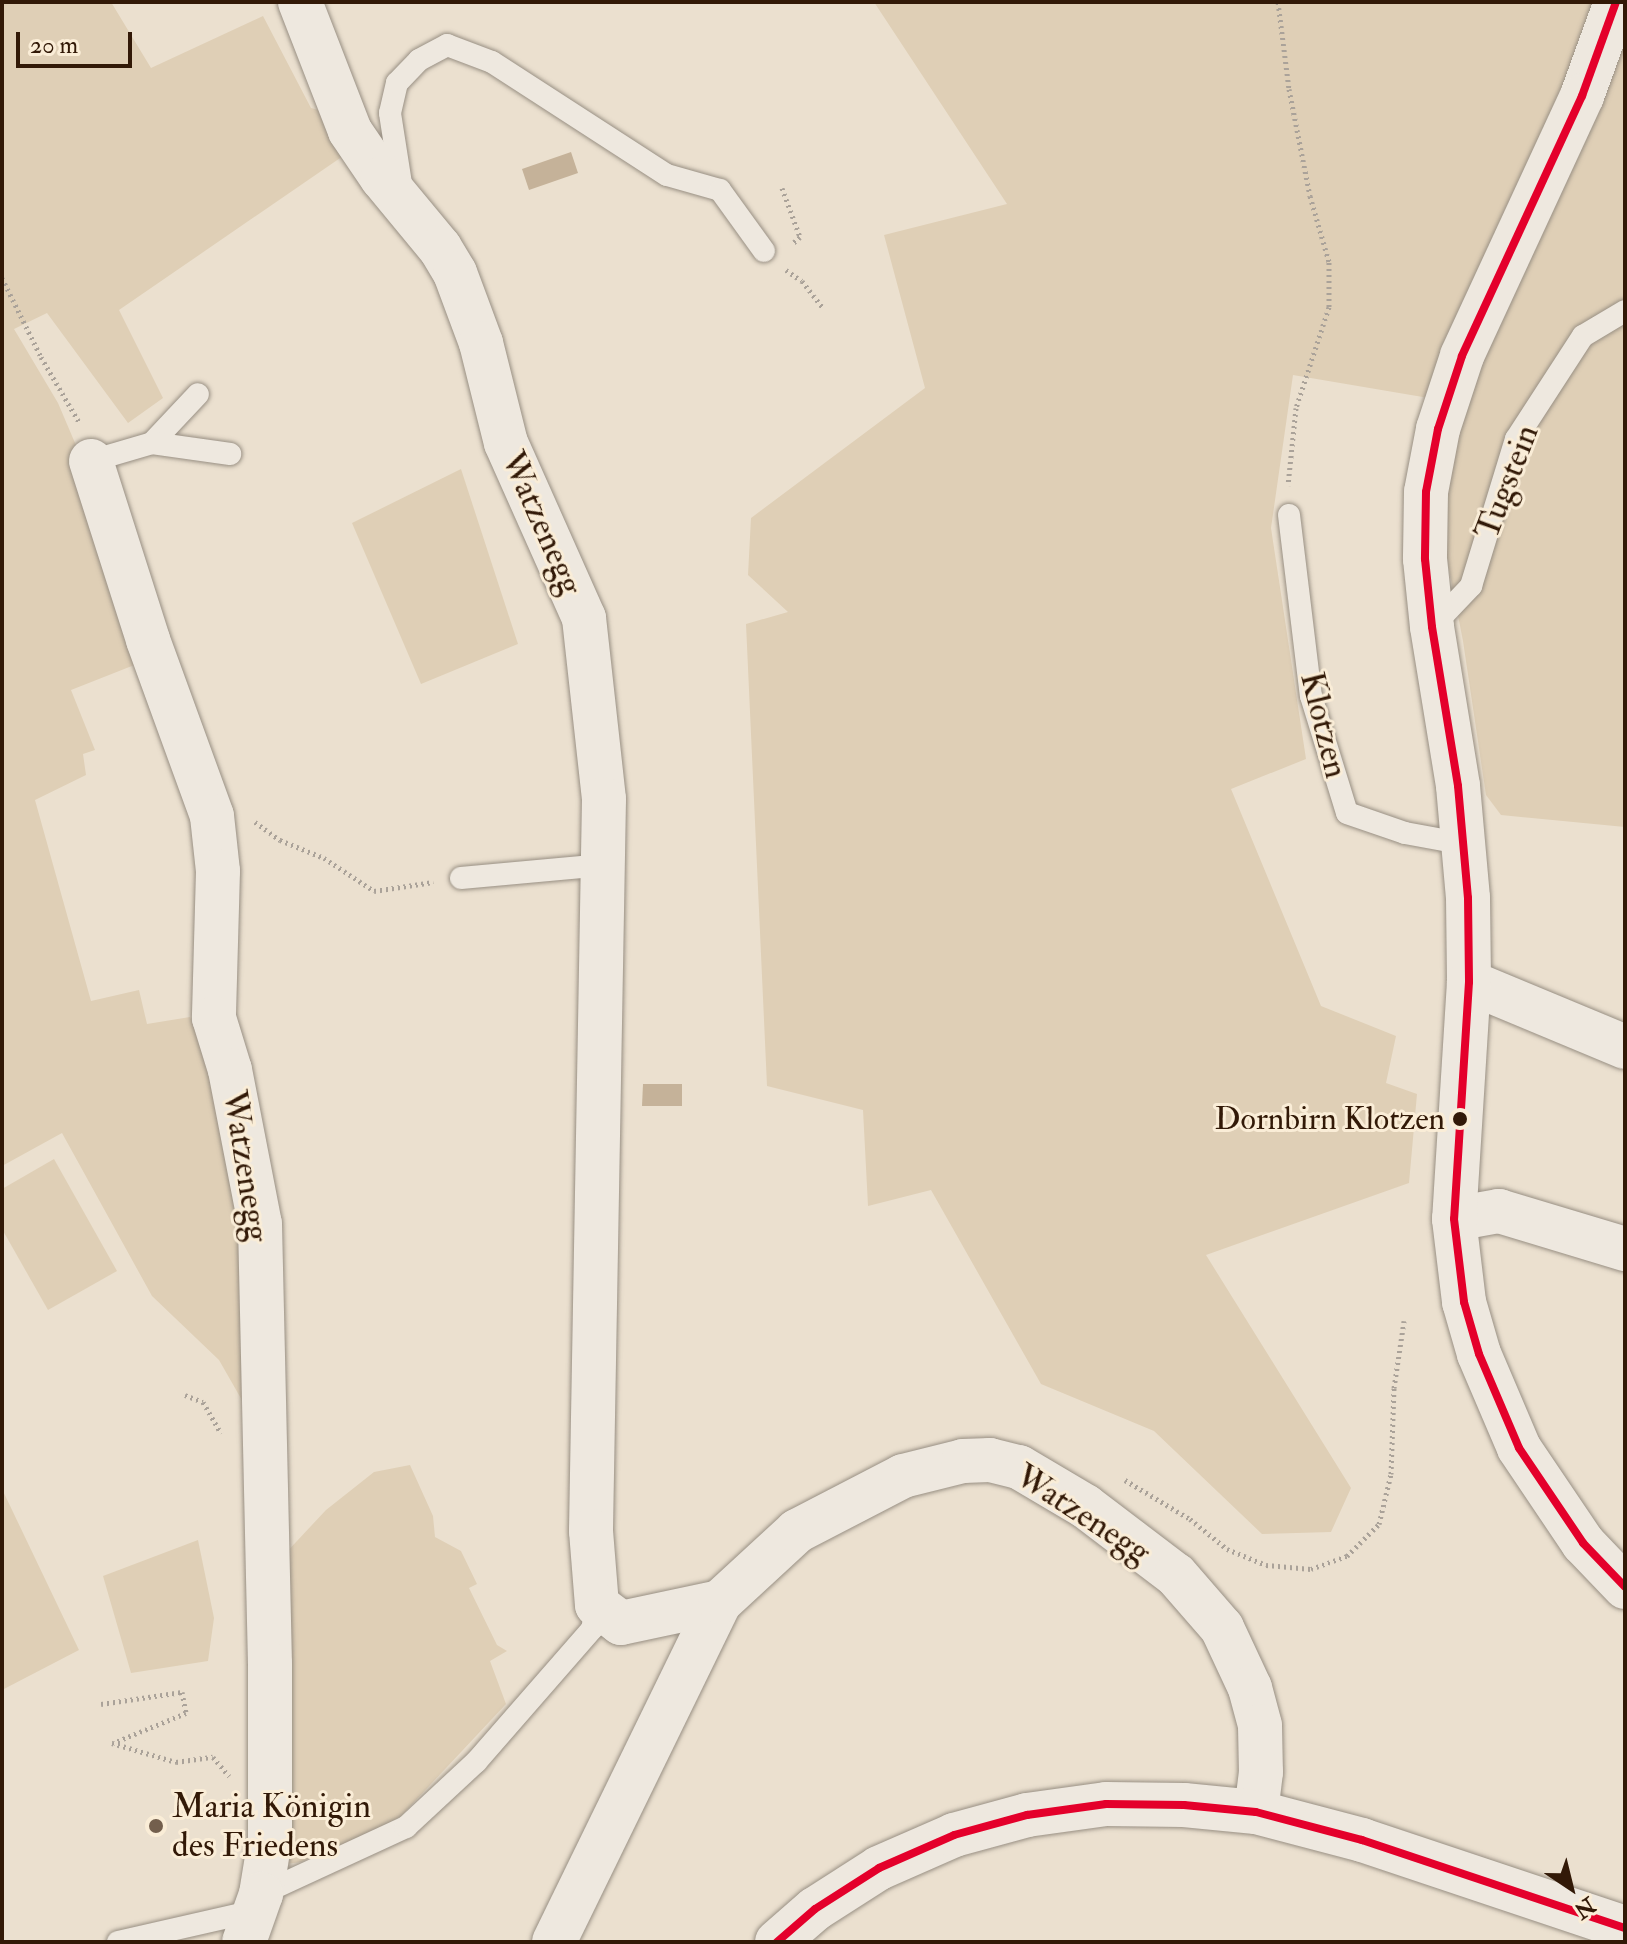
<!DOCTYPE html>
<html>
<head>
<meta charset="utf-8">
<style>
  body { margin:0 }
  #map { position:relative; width:1627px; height:1944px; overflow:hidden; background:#ebe0cf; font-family:"IM FELL Double Pica",serif }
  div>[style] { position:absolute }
  .green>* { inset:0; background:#dfcfb6 }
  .water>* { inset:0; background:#c5b299 }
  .path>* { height:5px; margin-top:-2.5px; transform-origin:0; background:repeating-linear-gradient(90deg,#aaa299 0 2px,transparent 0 6px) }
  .roads { filter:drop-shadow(0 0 2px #988f83) drop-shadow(0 0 2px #988f83) }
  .service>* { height:22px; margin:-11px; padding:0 11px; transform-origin:11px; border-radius:11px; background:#eee8df }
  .minor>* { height:44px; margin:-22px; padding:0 22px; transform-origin:22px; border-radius:22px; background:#eee8df }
  .secondary>* { height:44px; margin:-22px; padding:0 22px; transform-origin:22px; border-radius:22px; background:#eee8df }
  .bus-1>* { height:8px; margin:-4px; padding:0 4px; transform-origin:4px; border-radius:4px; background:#e4002b }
  .dots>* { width:22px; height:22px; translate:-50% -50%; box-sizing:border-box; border:4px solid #faedd7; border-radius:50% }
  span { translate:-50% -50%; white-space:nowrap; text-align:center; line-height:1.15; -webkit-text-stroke:6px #faedd7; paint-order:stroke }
  .bus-label { font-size:32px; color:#321907 }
  .right { translate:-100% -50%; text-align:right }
  .street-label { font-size:34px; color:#321907 }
  .poi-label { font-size:34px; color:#321907 }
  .left { translate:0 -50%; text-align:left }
  .frame { position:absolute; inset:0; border:4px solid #321907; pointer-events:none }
  .north { position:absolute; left:1531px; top:1848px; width:80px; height:80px; -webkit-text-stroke:6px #faedd7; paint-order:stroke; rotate:145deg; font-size:22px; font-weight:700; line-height:32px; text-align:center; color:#321907 }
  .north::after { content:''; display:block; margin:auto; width:28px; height:36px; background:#321907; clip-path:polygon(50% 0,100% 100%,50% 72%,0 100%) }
  .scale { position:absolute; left:16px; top:32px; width:116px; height:36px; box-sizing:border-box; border:4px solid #321907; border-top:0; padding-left:10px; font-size:24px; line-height:28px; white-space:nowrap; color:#321907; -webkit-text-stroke:6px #faedd7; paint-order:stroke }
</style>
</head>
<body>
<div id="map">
  <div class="green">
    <div style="clip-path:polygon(2px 2px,111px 2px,151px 68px,263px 16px,311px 108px,326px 112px,346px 154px,119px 310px,163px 398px,128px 423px,47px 313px,14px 329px,58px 403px,78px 450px,142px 662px,71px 690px,95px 750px,83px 754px,86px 775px,35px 800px,91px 1001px,139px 990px,147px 1024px,190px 1017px,213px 1069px,246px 1223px,251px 1416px,219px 1360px,152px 1296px,62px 1133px,2px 1166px)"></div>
    <div style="clip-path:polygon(874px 2px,1625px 2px,1625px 827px,1501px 815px,1486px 795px,1463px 641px,1441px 529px,1464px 404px,1293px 375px,1271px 528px,1306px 759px,1231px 789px,1321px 1006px,1396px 1036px,1386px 1083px,1417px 1094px,1409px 1183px,1206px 1255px,1351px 1488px,1331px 1532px,1262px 1534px,1154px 1431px,1041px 1384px,931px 1190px,868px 1206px,863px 1110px,767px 1086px,746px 624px,788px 612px,748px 575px,751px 518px,925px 388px,884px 235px,1007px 204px)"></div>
    <div style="clip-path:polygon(461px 469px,518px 644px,421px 684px,352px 523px)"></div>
    <div style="clip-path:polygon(54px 1159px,117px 1271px,48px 1310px,2px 1229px,2px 1189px)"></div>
    <div style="clip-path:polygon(410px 1465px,433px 1516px,435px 1537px,461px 1551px,477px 1584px,469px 1588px,497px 1645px,507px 1651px,490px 1661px,506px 1704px,401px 1816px,374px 1832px,301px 1862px,287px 1864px,282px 1557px,326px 1510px,374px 1472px)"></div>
    <div style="clip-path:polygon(2px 1489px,79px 1650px,2px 1690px)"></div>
    <div style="clip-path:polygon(198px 1540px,214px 1618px,208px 1661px,131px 1673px,103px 1576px)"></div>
  </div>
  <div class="water">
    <div style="clip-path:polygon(571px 152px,578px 173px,529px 190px,522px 169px)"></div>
    <div style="clip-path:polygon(643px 1084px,682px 1084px,682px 1106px,642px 1106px)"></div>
  </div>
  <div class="path">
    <div style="left:1278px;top:2px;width:88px;rotate:82.8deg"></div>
    <div style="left:1289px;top:89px;width:109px;rotate:78.9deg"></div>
    <div style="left:1310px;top:196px;width:69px;rotate:73.9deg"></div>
    <div style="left:1329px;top:262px;width:45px;rotate:90deg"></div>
    <div style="left:1329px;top:307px;width:106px;rotate:108.1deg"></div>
    <div style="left:1296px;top:408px;width:78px;rotate:95.9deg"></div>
    <div style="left:782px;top:188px;width:52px;rotate:69.8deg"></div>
    <div style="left:800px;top:237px;width:11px;rotate:139deg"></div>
    <div style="left:786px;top:270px;width:19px;rotate:35deg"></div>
    <div style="left:802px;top:281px;width:33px;rotate:52deg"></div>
    <div style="left:2px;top:278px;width:88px;rotate:63.7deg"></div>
    <div style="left:41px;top:357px;width:75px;rotate:59.7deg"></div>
    <div style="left:255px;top:822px;width:31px;rotate:36deg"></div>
    <div style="left:280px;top:840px;width:48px;rotate:22.2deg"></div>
    <div style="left:324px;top:858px;width:60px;rotate:33.4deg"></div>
    <div style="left:374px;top:891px;width:60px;rotate:-8.7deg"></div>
    <div style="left:185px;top:1395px;width:19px;rotate:21deg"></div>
    <div style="left:203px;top:1402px;width:36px;rotate:60deg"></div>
    <div style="left:1125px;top:1480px;width:76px;rotate:31deg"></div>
    <div style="left:1190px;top:1519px;width:48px;rotate:39deg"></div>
    <div style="left:1227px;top:1549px;width:42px;rotate:22.3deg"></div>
    <div style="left:1266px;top:1565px;width:45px;rotate:5.1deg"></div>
    <div style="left:1311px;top:1569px;width:38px;rotate:-20deg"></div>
    <div style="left:1347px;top:1556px;width:45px;rotate:-45deg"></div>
    <div style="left:1379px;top:1524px;width:51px;rotate:-76.5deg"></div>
    <div style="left:1391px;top:1474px;width:86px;rotate:-88deg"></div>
    <div style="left:1394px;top:1388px;width:68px;rotate:-81.5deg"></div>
    <div style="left:101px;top:1704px;width:82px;rotate:-8.4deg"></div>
    <div style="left:182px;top:1692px;width:21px;rotate:79deg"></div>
    <div style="left:186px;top:1713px;width:79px;rotate:157.7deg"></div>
    <div style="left:112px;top:1743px;width:67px;rotate:16.5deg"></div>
    <div style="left:176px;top:1762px;width:37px;rotate:-8deg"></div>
    <div style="left:213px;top:1757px;width:25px;rotate:50deg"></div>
  </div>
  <div class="roads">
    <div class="service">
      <div style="left:402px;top:190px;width:78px;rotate:-98.9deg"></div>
      <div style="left:390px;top:113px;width:31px;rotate:-77deg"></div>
      <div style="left:397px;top:83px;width:32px;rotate:-46deg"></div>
      <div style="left:419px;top:60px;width:32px;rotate:-28deg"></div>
      <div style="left:447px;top:45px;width:48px;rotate:20.7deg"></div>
      <div style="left:492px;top:62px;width:208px;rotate:32.9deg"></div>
      <div style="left:667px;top:175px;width:55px;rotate:15.8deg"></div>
      <div style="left:720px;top:190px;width:75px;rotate:54.2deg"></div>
      <div style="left:152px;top:443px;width:67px;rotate:-46.8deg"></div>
      <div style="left:91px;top:461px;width:64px;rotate:-16.4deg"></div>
      <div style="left:152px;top:443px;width:79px;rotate:8deg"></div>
      <div style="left:1289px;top:515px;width:182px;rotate:83.1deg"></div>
      <div style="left:1311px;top:696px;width:122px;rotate:72.9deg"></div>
      <div style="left:1347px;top:813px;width:61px;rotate:19deg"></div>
      <div style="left:1405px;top:833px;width:61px;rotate:10.4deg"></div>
      <div style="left:1432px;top:627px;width:57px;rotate:-46.4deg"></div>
      <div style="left:1471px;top:586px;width:154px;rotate:-73deg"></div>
      <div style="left:1516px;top:439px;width:123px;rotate:-57deg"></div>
      <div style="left:1583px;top:336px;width:49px;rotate:-30.8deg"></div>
      <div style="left:461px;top:878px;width:143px;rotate:-5.2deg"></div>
      <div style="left:261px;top:1894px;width:160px;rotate:-24.8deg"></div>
      <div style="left:406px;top:1827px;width:96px;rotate:-42.9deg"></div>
      <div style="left:476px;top:1762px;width:176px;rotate:-48.9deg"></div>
      <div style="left:592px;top:1629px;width:25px;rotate:-78deg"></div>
      <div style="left:118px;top:1942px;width:139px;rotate:-12.8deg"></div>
    </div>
    <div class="minor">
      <div style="left:300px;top:2px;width:138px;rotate:68.8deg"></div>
      <div style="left:350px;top:131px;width:57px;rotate:55.8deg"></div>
      <div style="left:382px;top:178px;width:91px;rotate:50.4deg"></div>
      <div style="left:440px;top:248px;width:29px;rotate:59deg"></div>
      <div style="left:455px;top:273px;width:75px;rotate:69.6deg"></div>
      <div style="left:481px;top:343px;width:103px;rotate:76deg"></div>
      <div style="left:506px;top:443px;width:192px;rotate:66deg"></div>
      <div style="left:584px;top:618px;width:182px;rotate:83.7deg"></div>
      <div style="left:604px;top:799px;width:732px;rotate:91.02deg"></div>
      <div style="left:591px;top:1531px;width:74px;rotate:85.4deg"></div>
      <div style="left:597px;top:1605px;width:30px;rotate:37deg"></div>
      <div style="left:621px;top:1623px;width:101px;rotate:-12deg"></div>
      <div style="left:91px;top:461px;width:188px;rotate:72.3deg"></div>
      <div style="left:148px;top:640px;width:187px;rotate:70deg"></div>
      <div style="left:212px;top:816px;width:55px;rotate:83.8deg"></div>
      <div style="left:218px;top:871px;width:147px;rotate:91.6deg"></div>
      <div style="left:214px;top:1018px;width:54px;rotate:72.9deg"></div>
      <div style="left:230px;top:1070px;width:157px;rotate:79deg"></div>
      <div style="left:260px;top:1224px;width:440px;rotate:88.7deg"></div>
      <div style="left:270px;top:1664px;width:175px;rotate:90deg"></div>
      <div style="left:270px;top:1839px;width:56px;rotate:99.3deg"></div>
      <div style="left:261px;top:1894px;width:51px;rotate:109.5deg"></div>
      <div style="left:1469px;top:982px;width:169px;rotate:22.6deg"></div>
      <div style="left:1454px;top:1219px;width:46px;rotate:-10.1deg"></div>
      <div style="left:1499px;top:1211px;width:132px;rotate:16.8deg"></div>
      <div style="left:554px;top:1942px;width:378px;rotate:-64deg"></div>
      <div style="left:720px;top:1602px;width:105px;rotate:-42.7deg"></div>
      <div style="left:797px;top:1531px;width:119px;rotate:-27.4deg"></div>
      <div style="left:903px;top:1476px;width:62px;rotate:-14deg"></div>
      <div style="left:963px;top:1461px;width:27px;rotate:-2deg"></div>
      <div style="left:990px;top:1460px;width:30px;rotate:14deg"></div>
      <div style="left:1019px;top:1467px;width:77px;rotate:30.6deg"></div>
      <div style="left:1085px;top:1506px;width:114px;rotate:37.2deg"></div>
      <div style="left:1176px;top:1575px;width:70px;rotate:49deg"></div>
      <div style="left:1222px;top:1628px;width:66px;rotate:65deg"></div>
      <div style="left:1250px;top:1688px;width:39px;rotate:75deg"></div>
      <div style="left:1260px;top:1726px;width:46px;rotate:88.8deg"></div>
      <div style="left:1261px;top:1772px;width:40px;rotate:97.1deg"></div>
    </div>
    <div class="secondary">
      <div style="left:1616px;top:2px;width:100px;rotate:109.9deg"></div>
      <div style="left:1582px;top:96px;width:286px;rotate:114.8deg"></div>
      <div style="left:1462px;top:356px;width:77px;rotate:108.2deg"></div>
      <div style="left:1438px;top:429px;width:64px;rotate:100.8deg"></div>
      <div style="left:1426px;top:492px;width:67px;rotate:90.9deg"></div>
      <div style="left:1425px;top:559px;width:68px;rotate:84.1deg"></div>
      <div style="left:1432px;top:627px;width:161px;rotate:80.7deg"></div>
      <div style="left:1458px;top:786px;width:112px;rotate:84.9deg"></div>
      <div style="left:1468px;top:898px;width:84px;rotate:89.3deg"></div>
      <div style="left:1469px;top:982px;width:237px;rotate:93.6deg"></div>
      <div style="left:1454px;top:1219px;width:84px;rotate:83.1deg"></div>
      <div style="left:1464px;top:1302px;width:54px;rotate:73.9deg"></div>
      <div style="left:1479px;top:1354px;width:102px;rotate:66.9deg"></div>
      <div style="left:1519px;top:1448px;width:115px;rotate:56deg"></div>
      <div style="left:1583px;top:1543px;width:61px;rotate:46.3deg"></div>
      <div style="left:777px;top:1942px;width:50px;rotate:-41deg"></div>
      <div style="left:815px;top:1909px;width:76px;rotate:-32.6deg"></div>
      <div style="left:879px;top:1868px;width:82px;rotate:-23.7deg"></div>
      <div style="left:954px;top:1835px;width:76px;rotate:-15.3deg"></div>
      <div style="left:1027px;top:1815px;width:80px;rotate:-7.9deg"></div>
      <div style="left:1106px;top:1804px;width:78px;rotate:0.7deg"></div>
      <div style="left:1184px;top:1805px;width:72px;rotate:5.6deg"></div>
      <div style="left:1256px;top:1812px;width:110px;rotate:14.8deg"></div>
      <div style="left:1362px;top:1840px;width:277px;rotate:18.5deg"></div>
    </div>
  </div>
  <div class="bus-1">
    <div style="left:1616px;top:2px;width:100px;rotate:109.9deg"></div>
    <div style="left:1582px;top:96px;width:286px;rotate:114.8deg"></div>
    <div style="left:1462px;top:356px;width:77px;rotate:108.2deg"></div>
    <div style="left:1438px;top:429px;width:64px;rotate:100.8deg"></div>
    <div style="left:1426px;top:492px;width:67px;rotate:90.9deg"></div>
    <div style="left:1425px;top:559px;width:68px;rotate:84.1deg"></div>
    <div style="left:1432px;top:627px;width:161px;rotate:80.7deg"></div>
    <div style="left:1458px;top:786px;width:112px;rotate:84.9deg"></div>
    <div style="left:1468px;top:898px;width:84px;rotate:89.3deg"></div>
    <div style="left:1469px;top:982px;width:237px;rotate:93.6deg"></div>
    <div style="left:1454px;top:1219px;width:84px;rotate:83.1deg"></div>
    <div style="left:1464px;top:1302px;width:54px;rotate:73.9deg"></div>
    <div style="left:1479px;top:1354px;width:102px;rotate:66.9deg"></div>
    <div style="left:1519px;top:1448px;width:115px;rotate:56deg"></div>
    <div style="left:1583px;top:1543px;width:61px;rotate:46.3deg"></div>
    <div style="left:777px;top:1942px;width:50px;rotate:-41deg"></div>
    <div style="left:815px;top:1909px;width:76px;rotate:-32.6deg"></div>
    <div style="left:879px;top:1868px;width:82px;rotate:-23.7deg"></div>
    <div style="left:954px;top:1835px;width:76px;rotate:-15.3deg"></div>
    <div style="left:1027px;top:1815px;width:80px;rotate:-7.9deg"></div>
    <div style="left:1106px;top:1804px;width:78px;rotate:0.7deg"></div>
    <div style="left:1184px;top:1805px;width:72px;rotate:5.6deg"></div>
    <div style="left:1256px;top:1812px;width:110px;rotate:14.8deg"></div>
    <div style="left:1362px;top:1840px;width:277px;rotate:18.5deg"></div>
  </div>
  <div class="dots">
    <div style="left:1460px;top:1119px;background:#321907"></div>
    <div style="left:156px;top:1826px;background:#735f4d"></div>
  </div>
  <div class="bus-label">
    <span class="right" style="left:1445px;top:1119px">Dornbirn Klotzen</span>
  </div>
  <div class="street-label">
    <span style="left:1507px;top:482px;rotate:-69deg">Tugstein</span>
    <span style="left:542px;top:523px;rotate:66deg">Watzenegg</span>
    <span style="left:1324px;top:725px;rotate:76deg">Klotzen</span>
    <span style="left:246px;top:1166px;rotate:81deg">Watzenegg</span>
    <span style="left:1083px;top:1514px;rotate:33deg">Watzenegg</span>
  </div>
  <div class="poi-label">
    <span class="left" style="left:172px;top:1826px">Maria Königin<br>des Friedens</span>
  </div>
  <div class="frame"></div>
  <div class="north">N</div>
  <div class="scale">20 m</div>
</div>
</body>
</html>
